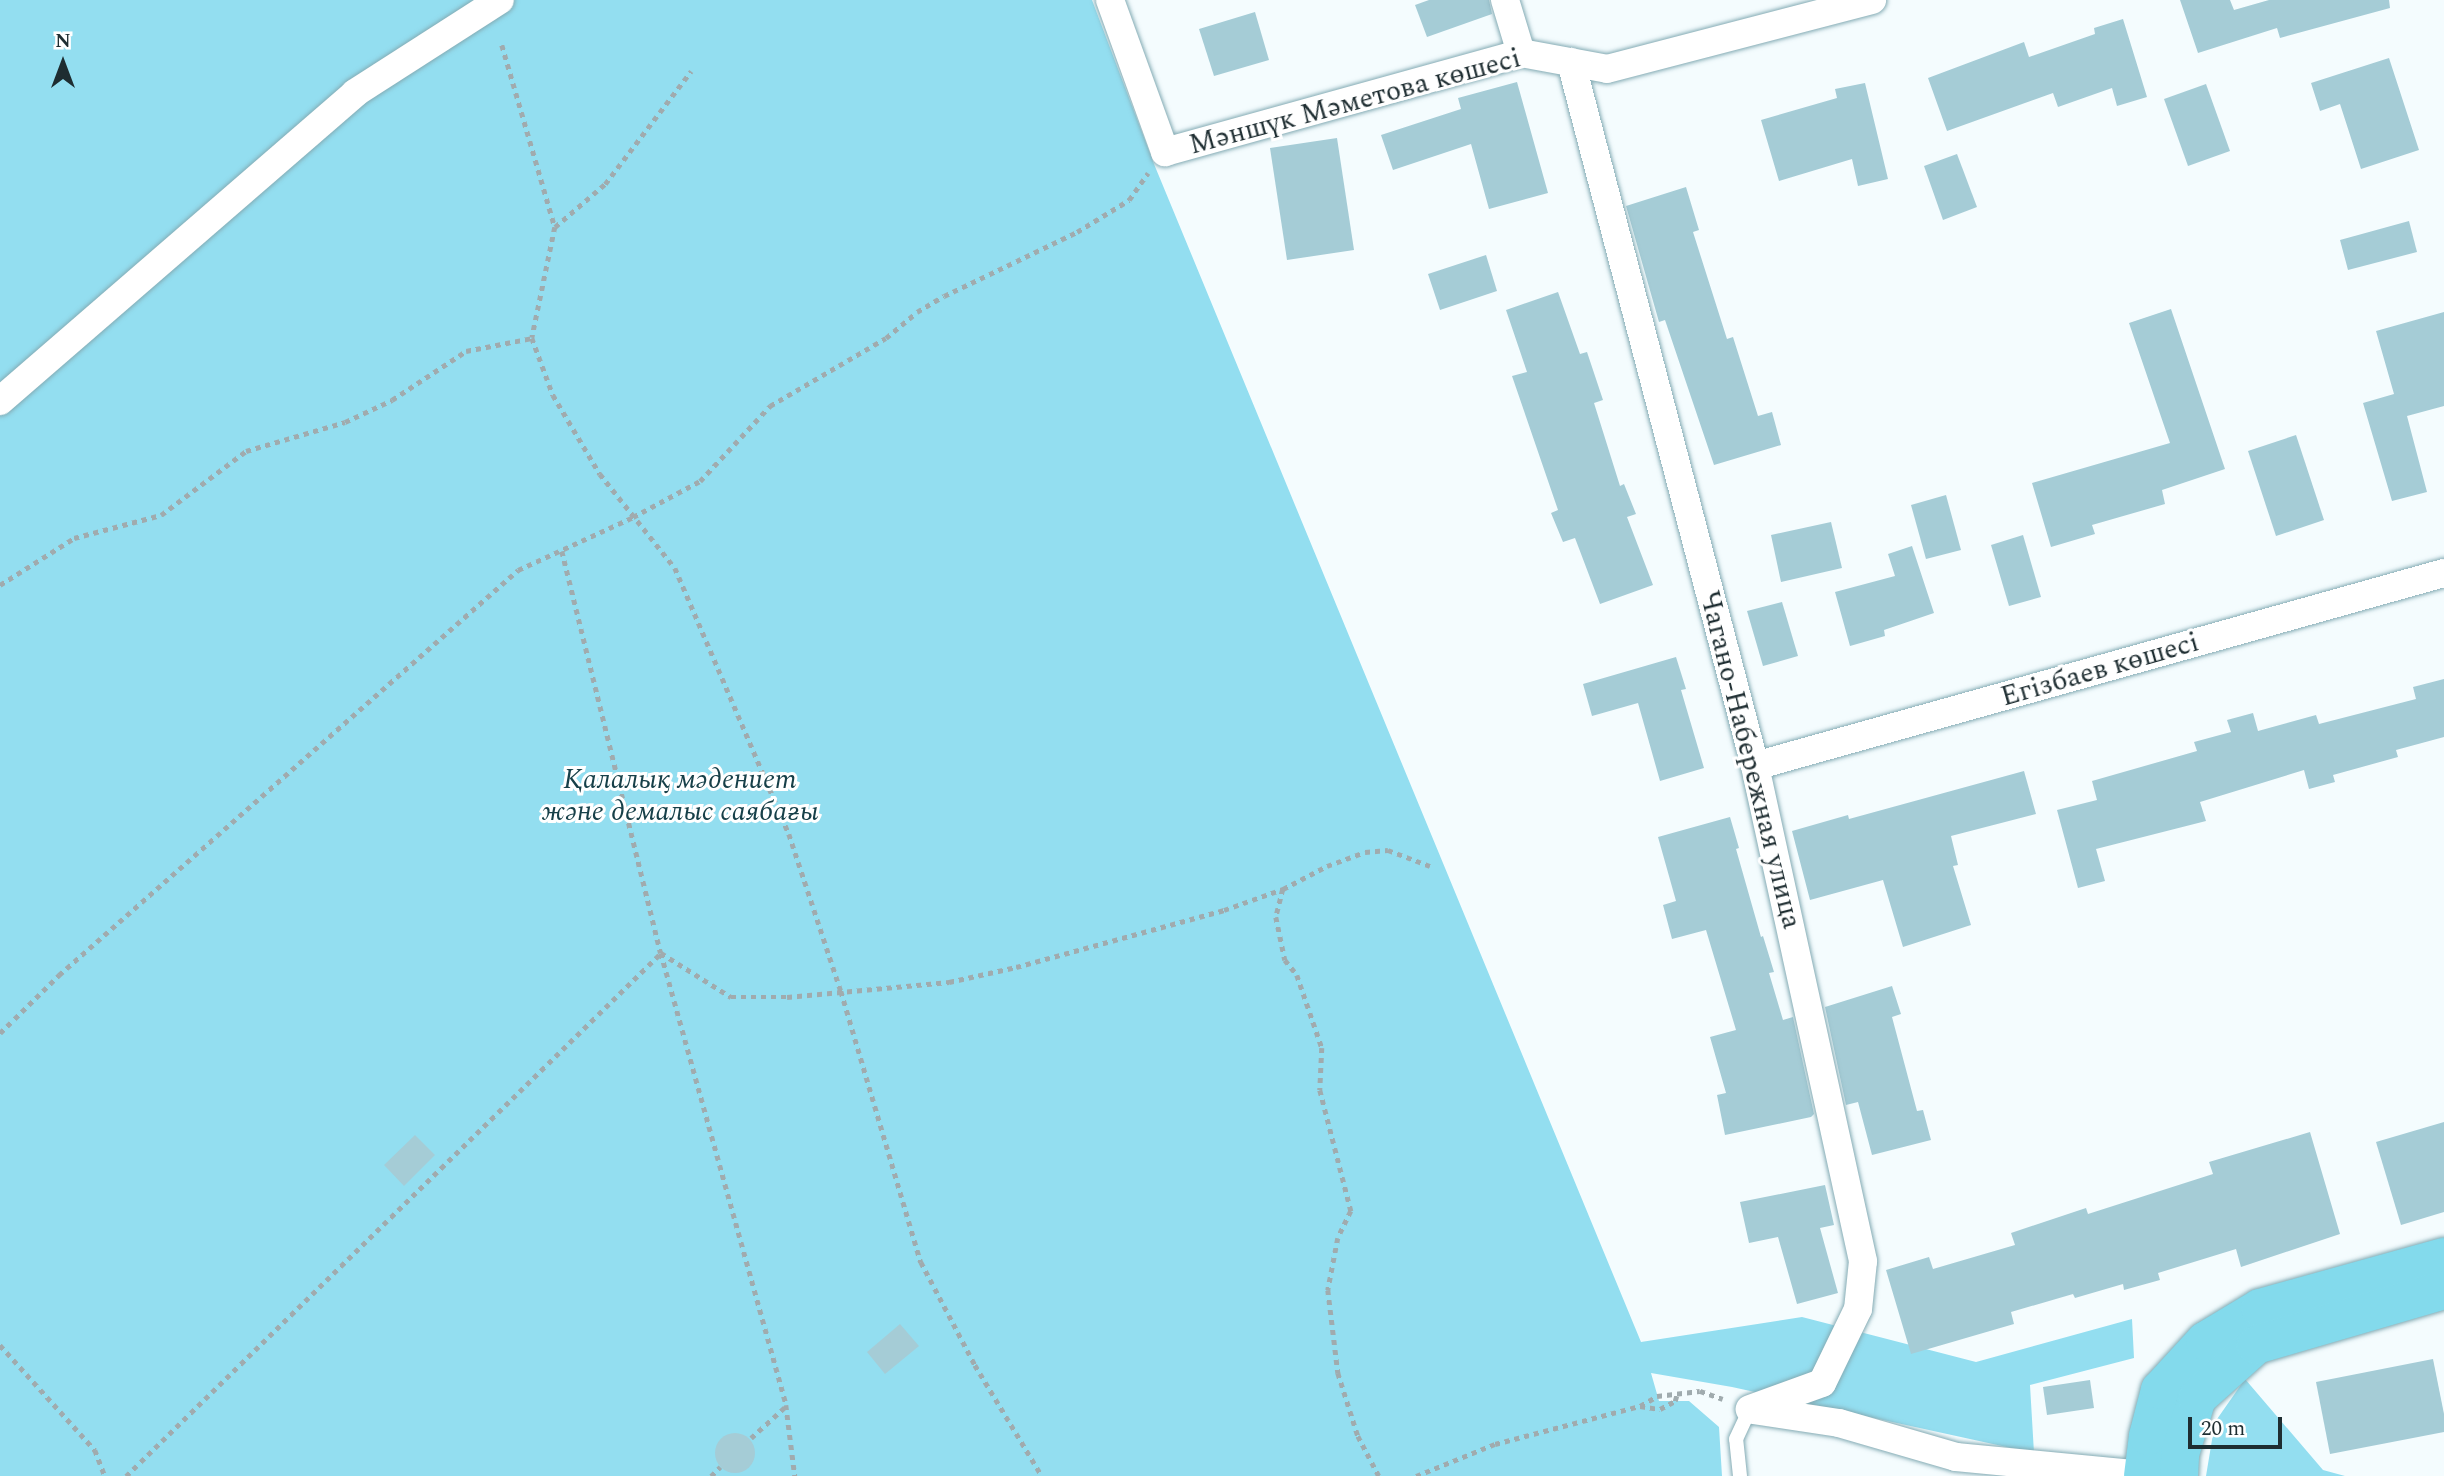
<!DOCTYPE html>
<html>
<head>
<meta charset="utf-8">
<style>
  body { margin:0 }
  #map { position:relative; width:2444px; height:1476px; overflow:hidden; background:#f4fcfe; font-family:Spectral,serif }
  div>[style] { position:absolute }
  .green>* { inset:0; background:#93def0 }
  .building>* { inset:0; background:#a5ccd6 }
  .round { border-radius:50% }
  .path>* { height:4.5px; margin-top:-2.25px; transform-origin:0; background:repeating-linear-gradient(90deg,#a0abae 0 5px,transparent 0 10px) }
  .roads { filter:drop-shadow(0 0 2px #84abb4) drop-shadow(0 0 2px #84abb4) }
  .lane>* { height:14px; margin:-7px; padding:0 7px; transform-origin:7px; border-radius:7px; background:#fff }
  .street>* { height:28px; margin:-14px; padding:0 14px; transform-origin:14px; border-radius:14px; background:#fff }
  .primary>* { height:38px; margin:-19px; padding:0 19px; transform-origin:19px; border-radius:19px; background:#83daec }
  span { translate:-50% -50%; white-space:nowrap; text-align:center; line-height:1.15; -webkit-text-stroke:6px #fff; paint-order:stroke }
  .street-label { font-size:28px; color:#1e2d31 }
  .park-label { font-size:28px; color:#174049; font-style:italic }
  .north { position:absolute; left:28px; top:28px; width:70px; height:70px; -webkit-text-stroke:5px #fff; paint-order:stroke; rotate:0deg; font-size:19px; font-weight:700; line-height:28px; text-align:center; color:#1e2d31 }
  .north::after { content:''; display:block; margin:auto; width:24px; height:32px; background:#1e2d31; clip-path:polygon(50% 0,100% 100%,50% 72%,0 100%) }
  .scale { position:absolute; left:2188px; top:1417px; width:94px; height:32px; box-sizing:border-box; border:4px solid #1e2d31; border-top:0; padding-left:9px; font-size:21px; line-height:24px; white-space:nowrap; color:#1e2d31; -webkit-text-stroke:5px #fff; paint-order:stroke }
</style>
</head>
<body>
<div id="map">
  <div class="green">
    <div style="clip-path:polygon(0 0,1092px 0,1154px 164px,1641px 1342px,1802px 1317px,1976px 1362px,2132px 1319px,2134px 1358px,2030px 1385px,2034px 1453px,1732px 1387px,1651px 1373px,1659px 1401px,1689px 1401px,1719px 1427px,1722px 1476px,0 1476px)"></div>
    <div style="clip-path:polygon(2245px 1379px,2323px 1470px,2345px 1476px,2206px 1476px,2215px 1422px)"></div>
  </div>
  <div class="building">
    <div style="clip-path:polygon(1429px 0,1489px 0,1492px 14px,1427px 37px,1415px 5px)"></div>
    <div style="clip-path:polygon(2180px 0,2230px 0,2234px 10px,2269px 0,2389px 0,2390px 8px,2280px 38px,2277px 28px,2198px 53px)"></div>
    <div style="clip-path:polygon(1255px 12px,1269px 60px,1214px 76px,1199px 29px)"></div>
    <div style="clip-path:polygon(2123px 19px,2147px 97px,2117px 106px,2112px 88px,2058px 107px,2053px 93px,1947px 131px,1928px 78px,2024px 42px,2029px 57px,2095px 34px,2094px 28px)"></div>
    <div style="clip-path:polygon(2389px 58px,2419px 150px,2361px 169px,2340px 104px,2320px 111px,2311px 83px)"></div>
    <div style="clip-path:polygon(1517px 82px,1548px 193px,1489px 209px,1471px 144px,1393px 170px,1381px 135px,1461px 109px,1458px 98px)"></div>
    <div style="clip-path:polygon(1865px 83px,1888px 179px,1858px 186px,1852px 159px,1779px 181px,1761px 120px,1837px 98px,1835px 89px)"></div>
    <div style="clip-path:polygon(2206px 84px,2230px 151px,2188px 166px,2164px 99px)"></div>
    <div style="clip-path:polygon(1337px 138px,1354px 250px,1287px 260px,1270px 148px)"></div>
    <div style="clip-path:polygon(1957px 154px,1977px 207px,1943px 220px,1924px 166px)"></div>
    <div style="clip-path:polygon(1686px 187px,1699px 230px,1693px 232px,1727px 339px,1733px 337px,1758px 416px,1772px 412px,1781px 445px,1714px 465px,1665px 320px,1659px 322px,1626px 206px)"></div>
    <div style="clip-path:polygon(2409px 221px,2417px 252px,2348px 270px,2340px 240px)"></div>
    <div style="clip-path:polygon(1486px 255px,1497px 291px,1440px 310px,1428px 274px)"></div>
    <div style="clip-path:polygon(1558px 292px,1580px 354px,1587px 352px,1603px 400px,1594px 403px,1620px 486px,1624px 484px,1636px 514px,1627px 517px,1653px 585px,1600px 604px,1575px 538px,1563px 542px,1551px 513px,1558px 510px,1512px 376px,1527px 372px,1506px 310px)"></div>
    <div style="clip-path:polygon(2171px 309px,2225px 469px,2162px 490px,2165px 504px,2092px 525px,2095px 534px,2051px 547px,2032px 483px,2170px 443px,2129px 323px)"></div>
    <div style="clip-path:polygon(2444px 312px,2444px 406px,2407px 416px,2427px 492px,2392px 501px,2363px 403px,2394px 394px,2376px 331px)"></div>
    <div style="clip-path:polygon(2296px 435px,2324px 520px,2276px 536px,2248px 451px)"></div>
    <div style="clip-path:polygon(1946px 495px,1961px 550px,1926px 559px,1911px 505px)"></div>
    <div style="clip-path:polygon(1831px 522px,1842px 568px,1781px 582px,1771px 535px)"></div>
    <div style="clip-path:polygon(2023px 535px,2041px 597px,2009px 606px,1991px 545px)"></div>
    <div style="clip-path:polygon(1912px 546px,1934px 613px,1884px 630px,1885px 636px,1850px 646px,1835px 592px,1895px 576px,1888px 554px)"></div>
    <div style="clip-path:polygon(1782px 602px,1798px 656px,1763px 666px,1747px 611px)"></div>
    <div style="clip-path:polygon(1676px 657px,1686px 689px,1681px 690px,1704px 768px,1660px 781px,1638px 703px,1592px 716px,1583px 684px)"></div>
    <div style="clip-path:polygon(2444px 679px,2444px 737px,2396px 750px,2398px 757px,2333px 775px,2335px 782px,2309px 789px,2304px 770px,2200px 802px,2206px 821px,2096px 849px,2105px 881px,2078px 888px,2057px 810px,2097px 800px,2092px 781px,2197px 751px,2194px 742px,2231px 732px,2227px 720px,2253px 713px,2258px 731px,2316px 715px,2319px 724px,2416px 699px,2413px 687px)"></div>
    <div style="clip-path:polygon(2024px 771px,2036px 814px,1951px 836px,1958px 865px,1953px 866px,1971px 925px,1903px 947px,1883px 880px,1810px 900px,1792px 831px,1848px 815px,1849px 819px)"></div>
    <div style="clip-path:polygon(1730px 817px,1739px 848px,1736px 849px,1761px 937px,1763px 936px,1774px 972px,1769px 973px,1783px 1020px,1793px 1017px,1814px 1114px,1811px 1117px,1725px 1135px,1717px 1095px,1726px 1093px,1710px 1037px,1736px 1030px,1706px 930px,1672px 939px,1663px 905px,1676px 901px,1658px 837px)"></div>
    <div style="clip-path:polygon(1892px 986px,1901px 1014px,1892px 1017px,1917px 1111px,1923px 1110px,1931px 1140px,1872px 1155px,1858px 1102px,1846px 1105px,1825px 1007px)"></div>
    <div style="clip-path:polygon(2444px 1122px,2444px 1212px,2401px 1225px,2376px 1142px)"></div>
    <div style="clip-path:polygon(2310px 1132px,2340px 1234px,2241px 1267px,2236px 1249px,2158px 1273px,2160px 1280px,2124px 1290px,2123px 1284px,2075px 1298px,2073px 1294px,2011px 1312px,2014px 1324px,1911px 1354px,1886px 1270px,1929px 1257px,1933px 1269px,2015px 1245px,2011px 1233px,2086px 1208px,2088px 1214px,2213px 1174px,2209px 1162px)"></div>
    <div style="clip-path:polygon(415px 1135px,435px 1155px,404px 1186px,384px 1165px)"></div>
    <div style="clip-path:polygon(1825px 1185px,1834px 1225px,1820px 1228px,1838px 1293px,1797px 1304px,1778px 1237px,1749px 1243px,1740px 1202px)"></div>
    <div style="clip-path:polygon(900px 1324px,919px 1346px,885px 1374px,867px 1352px)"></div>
    <div style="clip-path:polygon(2433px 1359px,2444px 1414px,2444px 1432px,2330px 1454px,2316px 1382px)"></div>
    <div style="clip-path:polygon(2090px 1380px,2094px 1408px,2047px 1415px,2043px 1387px)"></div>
    <div class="round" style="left:715px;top:1433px;width:40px;height:40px"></div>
  </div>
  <div class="path">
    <div style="left:502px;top:45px;width:190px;rotate:73.8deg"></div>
    <div style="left:555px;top:227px;width:113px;rotate:101.7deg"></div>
    <div style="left:532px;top:338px;width:61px;rotate:69.8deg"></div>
    <div style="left:553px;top:395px;width:92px;rotate:59.3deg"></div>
    <div style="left:600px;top:474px;width:120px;rotate:51.4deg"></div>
    <div style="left:675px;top:568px;width:289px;rotate:66.8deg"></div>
    <div style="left:789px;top:834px;width:165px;rotate:71.7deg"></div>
    <div style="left:841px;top:991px;width:283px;rotate:73.6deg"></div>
    <div style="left:921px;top:1262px;width:116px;rotate:62.3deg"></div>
    <div style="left:975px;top:1365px;width:130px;rotate:58.9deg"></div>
    <div style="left:555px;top:227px;width:66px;rotate:-40.7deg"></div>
    <div style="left:605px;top:184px;width:142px;rotate:-52.7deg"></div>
    <div style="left:562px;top:551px;width:414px;rotate:76.2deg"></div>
    <div style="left:661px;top:953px;width:469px;rotate:74.5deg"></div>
    <div style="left:786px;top:1405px;width:72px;rotate:82.8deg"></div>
    <div style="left:0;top:585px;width:88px;rotate:-32.4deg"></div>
    <div style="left:74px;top:538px;width:90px;rotate:-14.8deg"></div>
    <div style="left:161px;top:515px;width:106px;rotate:-37deg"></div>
    <div style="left:246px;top:451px;width:103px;rotate:-16.3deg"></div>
    <div style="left:345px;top:422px;width:52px;rotate:-25.1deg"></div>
    <div style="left:392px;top:400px;width:89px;rotate:-33.5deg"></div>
    <div style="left:466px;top:351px;width:67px;rotate:-11.1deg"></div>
    <div style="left:1283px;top:889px;width:29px;rotate:104deg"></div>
    <div style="left:1276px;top:917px;width:44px;rotate:78.2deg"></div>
    <div style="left:1285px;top:960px;width:19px;rotate:51deg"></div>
    <div style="left:1297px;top:975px;width:77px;rotate:71.1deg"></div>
    <div style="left:1322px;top:1048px;width:42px;rotate:92.7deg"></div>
    <div style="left:1320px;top:1090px;width:125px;rotate:75.6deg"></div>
    <div style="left:1351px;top:1211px;width:30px;rotate:116deg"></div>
    <div style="left:1338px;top:1238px;width:53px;rotate:100.9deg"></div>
    <div style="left:1328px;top:1290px;width:84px;rotate:83.1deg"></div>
    <div style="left:1338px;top:1373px;width:66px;rotate:72.4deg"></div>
    <div style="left:1358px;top:1436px;width:45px;rotate:62.3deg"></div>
    <div style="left:0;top:1033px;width:83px;rotate:-44.5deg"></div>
    <div style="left:59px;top:975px;width:612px;rotate:-41.42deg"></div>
    <div style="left:518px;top:570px;width:127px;rotate:-24.7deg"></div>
    <div style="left:633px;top:517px;width:76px;rotate:-28.2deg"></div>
    <div style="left:700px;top:481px;width:103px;rotate:-47deg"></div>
    <div style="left:770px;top:406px;width:134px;rotate:-30.4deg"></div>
    <div style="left:886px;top:338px;width:40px;rotate:-40deg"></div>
    <div style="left:917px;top:312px;width:31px;rotate:-31deg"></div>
    <div style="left:944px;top:296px;width:148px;rotate:-25.7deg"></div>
    <div style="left:1077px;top:232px;width:61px;rotate:-31.6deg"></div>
    <div style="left:1129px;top:200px;width:33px;rotate:-55deg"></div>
    <div style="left:0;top:1345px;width:142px;rotate:47.9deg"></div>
    <div style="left:95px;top:1450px;width:28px;rotate:69deg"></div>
    <div style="left:1640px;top:1406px;width:20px;rotate:9deg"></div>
    <div style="left:1660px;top:1409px;width:17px;rotate:-28deg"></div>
    <div style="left:1675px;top:1401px;width:7px;rotate:-74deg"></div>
    <div style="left:751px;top:1438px;width:47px;rotate:-42.4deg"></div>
    <div style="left:126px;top:1476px;width:748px;rotate:-44.35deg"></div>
    <div style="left:661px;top:953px;width:83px;rotate:32.2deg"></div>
    <div style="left:731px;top:997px;width:56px"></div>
    <div style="left:787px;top:997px;width:163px;rotate:-5.3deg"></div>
    <div style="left:949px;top:982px;width:69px;rotate:-12.6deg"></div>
    <div style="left:1016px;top:967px;width:216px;rotate:-15.3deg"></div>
    <div style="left:1224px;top:910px;width:63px;rotate:-19.6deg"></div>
    <div style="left:1283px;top:889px;width:50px;rotate:-27.6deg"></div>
    <div style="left:1327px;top:866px;width:40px;rotate:-20.2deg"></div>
    <div style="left:1365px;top:852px;width:23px;rotate:-5deg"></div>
    <div style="left:1388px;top:850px;width:45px;rotate:20.9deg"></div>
    <div style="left:711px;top:1476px;width:13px;rotate:-45deg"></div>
    <div style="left:1416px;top:1476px;width:85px;rotate:-22.1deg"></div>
    <div style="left:1495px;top:1444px;width:150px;rotate:-14.7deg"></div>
    <div style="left:1640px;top:1406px;width:20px;rotate:-30deg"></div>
    <div style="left:1657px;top:1396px;width:43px;rotate:-6.6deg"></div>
    <div style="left:1700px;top:1391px;width:24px;rotate:19deg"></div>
  </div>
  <div class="roads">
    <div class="lane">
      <div style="left:1740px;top:1476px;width:37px;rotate:-96deg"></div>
      <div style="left:1736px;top:1439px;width:33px;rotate:-65deg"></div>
    </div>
    <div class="street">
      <div style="left:1110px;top:0;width:162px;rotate:70.1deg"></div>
      <div style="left:1165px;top:152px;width:370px;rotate:-15.5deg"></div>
      <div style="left:1521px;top:53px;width:87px;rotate:10.5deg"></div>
      <div style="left:1607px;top:69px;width:274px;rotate:-14.6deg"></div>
      <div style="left:1505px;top:0;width:55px;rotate:73.2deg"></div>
      <div style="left:1571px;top:62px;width:728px;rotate:75.35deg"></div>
      <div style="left:1755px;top:766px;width:507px;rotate:77.69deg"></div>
      <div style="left:1863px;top:1261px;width:48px;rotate:95.9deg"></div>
      <div style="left:1858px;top:1309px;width:82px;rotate:115.9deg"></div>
      <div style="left:1822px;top:1383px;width:77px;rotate:160.1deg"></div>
      <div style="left:0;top:401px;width:470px;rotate:-40.9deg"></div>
      <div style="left:355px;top:93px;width:172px;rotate:-32.7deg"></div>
      <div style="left:1755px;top:766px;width:716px;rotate:-15.65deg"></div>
      <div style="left:1753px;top:1410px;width:87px;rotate:8.6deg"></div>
      <div style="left:1839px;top:1423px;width:122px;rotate:16.2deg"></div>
      <div style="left:1956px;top:1457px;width:188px;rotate:5.5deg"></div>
    </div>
    <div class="primary">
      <div style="left:2143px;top:1476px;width:40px;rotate:-82.9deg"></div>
      <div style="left:2148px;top:1436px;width:48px;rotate:-75.4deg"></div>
      <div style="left:2160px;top:1390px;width:67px;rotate:-47.4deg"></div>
      <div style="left:2205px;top:1341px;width:64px;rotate:-31deg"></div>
      <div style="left:2260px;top:1308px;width:191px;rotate:-15.5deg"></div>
      <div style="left:2179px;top:1476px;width:22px;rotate:-87deg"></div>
      <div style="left:2180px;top:1454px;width:59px;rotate:-73.1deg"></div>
      <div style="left:2197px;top:1398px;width:79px;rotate:-41.9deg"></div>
      <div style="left:2256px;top:1345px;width:196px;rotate:-16.3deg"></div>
    </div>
  </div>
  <div class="street-label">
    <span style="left:1355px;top:102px;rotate:-15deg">Мәншүк Мәметова көшесі</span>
    <span style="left:2100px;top:670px;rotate:-16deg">Егізбаев көшесі</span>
    <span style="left:1750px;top:760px;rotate:76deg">Чагано-Набережная улица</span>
  </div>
  <div class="park-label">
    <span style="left:680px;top:796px">Қалалық мәдениет<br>және демалыс саябағы</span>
  </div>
  <div class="north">N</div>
  <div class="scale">20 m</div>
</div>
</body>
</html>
